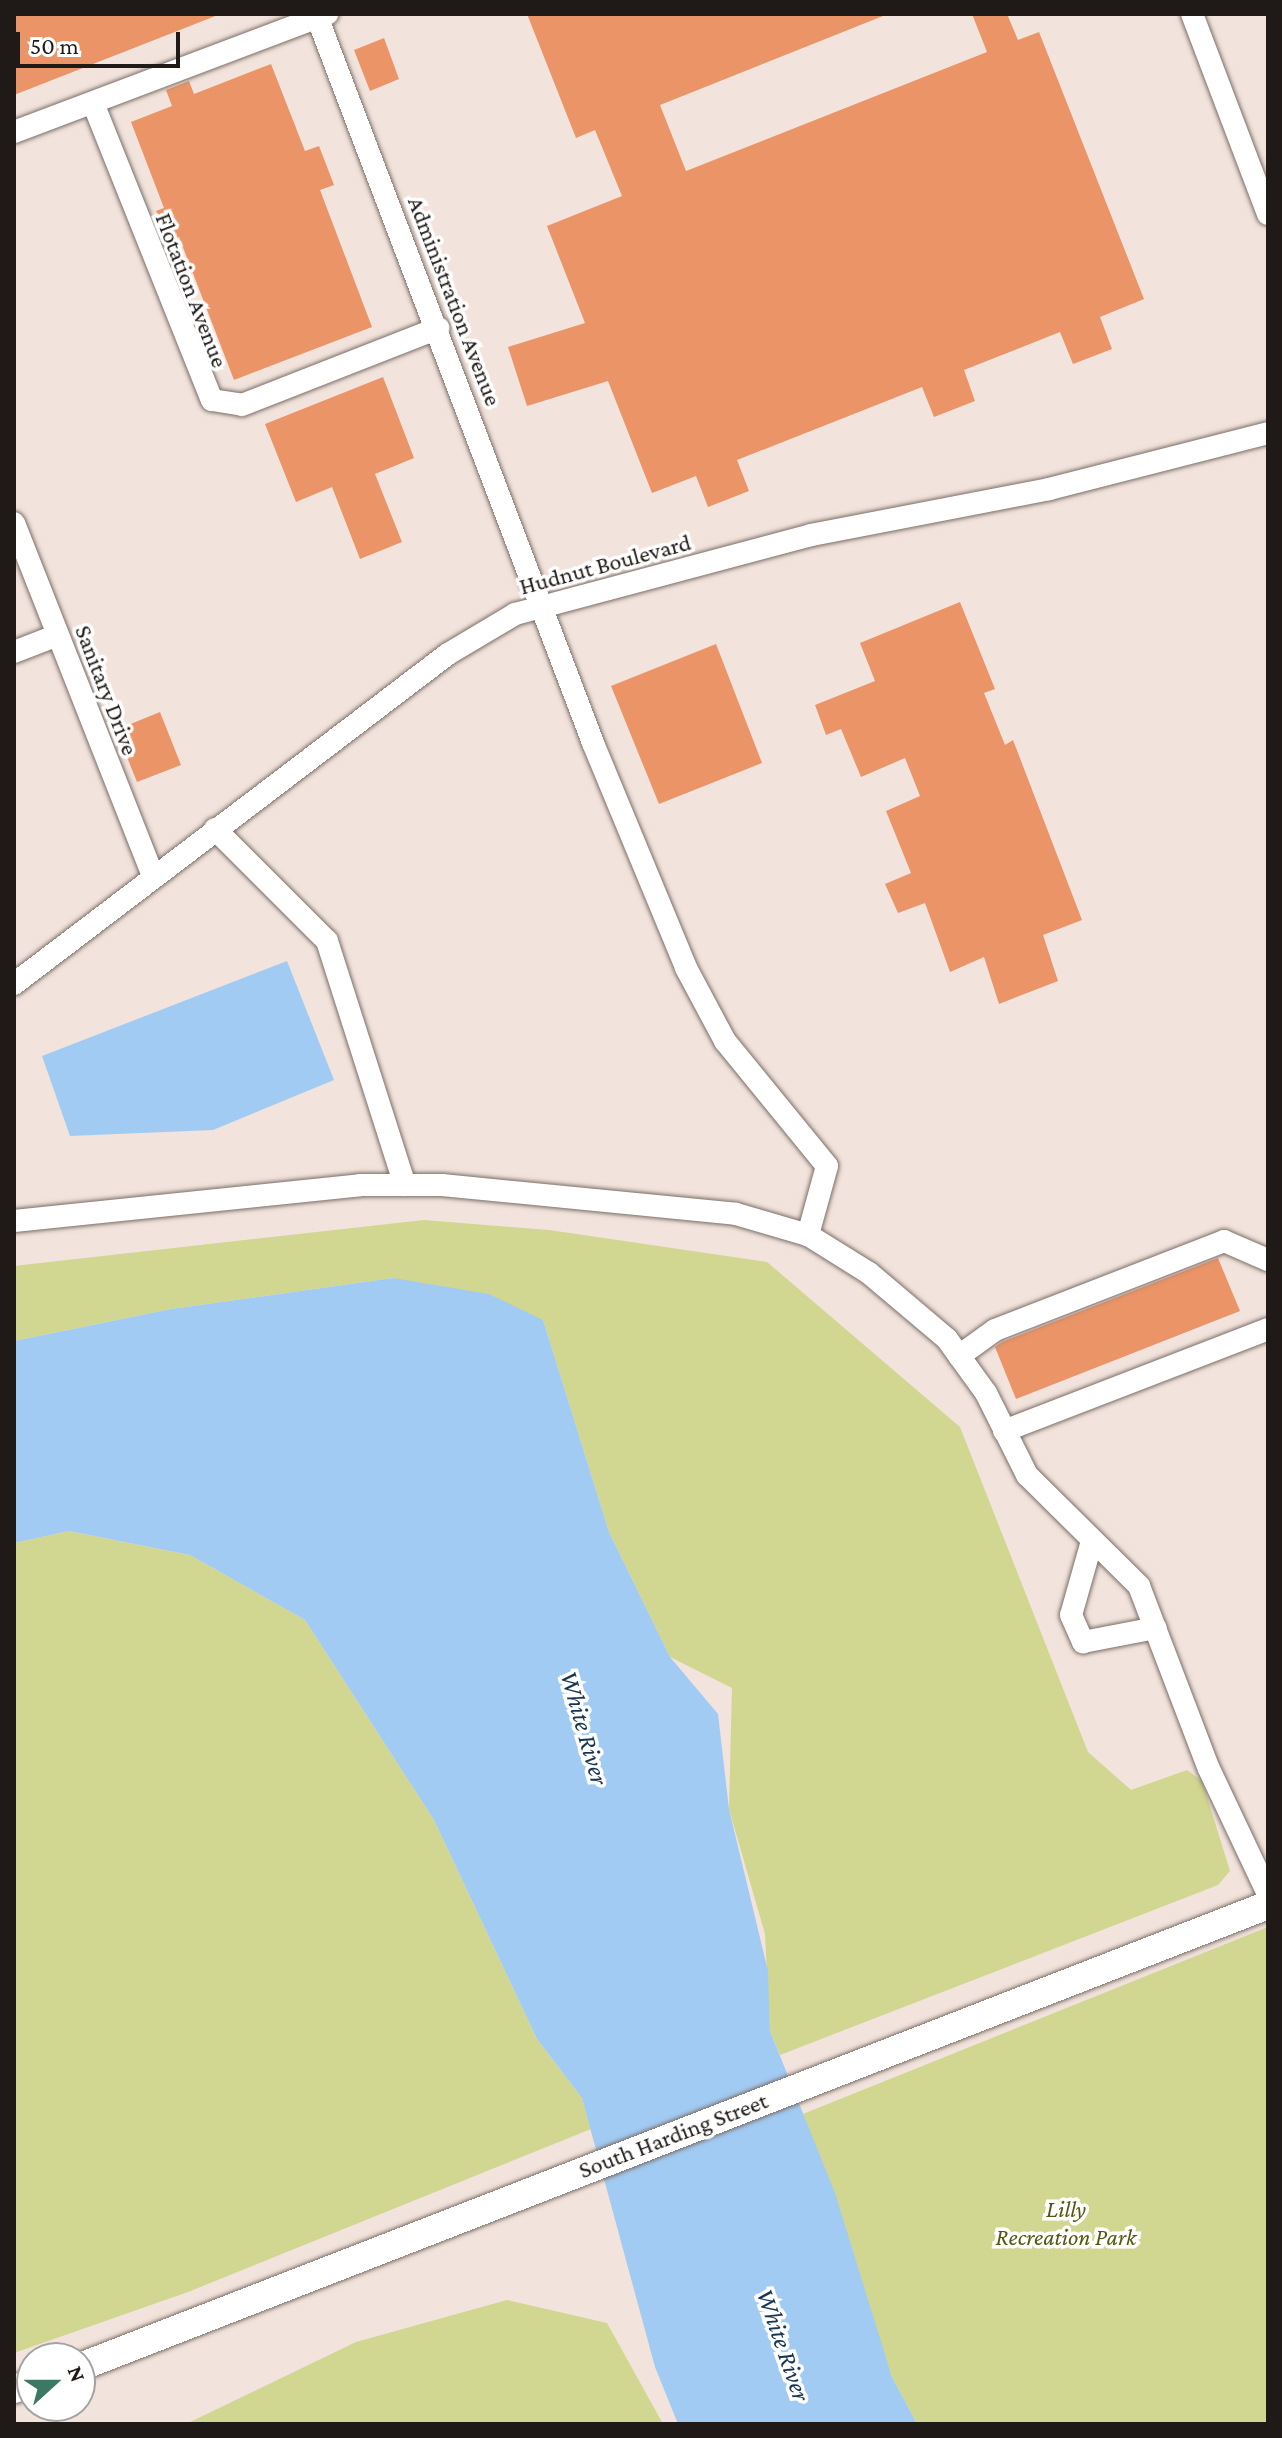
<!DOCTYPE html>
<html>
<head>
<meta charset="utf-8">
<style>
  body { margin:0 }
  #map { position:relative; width:1282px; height:2438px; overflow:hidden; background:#f2e3dc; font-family:"Crimson Pro",serif }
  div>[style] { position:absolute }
  .green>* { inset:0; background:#d1d690 }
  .water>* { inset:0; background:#a2cbf3 }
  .building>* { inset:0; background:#ea9468 }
  .roads { filter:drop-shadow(0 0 2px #7b6e68) drop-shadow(0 0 2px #7b6e68) }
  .minor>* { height:22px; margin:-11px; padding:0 11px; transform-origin:11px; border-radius:11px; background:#fff }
  .major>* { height:28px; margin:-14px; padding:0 14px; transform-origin:14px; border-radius:14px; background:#fff }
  span { translate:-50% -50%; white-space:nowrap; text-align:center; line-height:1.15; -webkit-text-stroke:7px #fff; paint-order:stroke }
  .street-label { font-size:24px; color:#1f1a17 }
  .park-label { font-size:24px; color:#555710; font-style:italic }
  .water-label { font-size:26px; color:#173550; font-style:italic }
  .frame { position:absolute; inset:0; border:16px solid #1f1a17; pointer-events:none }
  .north { position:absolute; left:16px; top:2342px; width:80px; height:80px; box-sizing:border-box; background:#fff; border:2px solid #a5a3a2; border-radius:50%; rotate:69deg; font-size:22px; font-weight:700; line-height:32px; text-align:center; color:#1f1a17 }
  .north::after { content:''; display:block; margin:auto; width:28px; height:36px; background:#3c7964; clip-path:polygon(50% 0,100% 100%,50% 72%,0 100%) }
  .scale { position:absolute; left:16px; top:32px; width:164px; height:36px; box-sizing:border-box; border:4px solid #1f1a17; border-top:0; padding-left:10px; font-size:24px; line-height:28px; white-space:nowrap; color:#1f1a17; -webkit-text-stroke:6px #fff; paint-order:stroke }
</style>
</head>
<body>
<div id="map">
  <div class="green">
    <div style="clip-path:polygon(424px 1220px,549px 1230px,767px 1262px,960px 1427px,1088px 1752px,1131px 1790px,1187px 1770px,1202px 1781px,1230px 1871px,1218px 1885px,780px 2055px,770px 2031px,765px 1934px,729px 1809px,732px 1688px,670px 1657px,609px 1532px,543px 1320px,393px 1278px,171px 1309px,14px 1341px,14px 1266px)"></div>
    <div style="clip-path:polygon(69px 1531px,190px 1555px,305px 1620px,434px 1820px,537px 2039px,582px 2098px,591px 2129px,188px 2292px,14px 2353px,14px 1543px)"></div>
    <div style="clip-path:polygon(1268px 1927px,1268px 2424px,917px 2424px,892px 2377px,803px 2114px)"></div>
    <div style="clip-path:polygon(507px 2300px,607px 2323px,663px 2424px,186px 2424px,356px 2342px)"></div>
  </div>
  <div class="water">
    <div style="clip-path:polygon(287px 961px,334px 1080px,213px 1130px,70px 1136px,42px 1056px)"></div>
    <div style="clip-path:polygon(393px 1278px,489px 1294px,543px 1320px,609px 1532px,670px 1657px,718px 1714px,729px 1809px,768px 1971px,770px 2031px,835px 2193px,892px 2377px,917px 2424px,678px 2424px,655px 2367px,582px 2098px,537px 2039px,434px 1820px,305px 1620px,190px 1555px,69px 1531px,14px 1543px,14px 1341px,171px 1309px)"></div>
  </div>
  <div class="building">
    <div style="clip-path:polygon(14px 14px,218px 14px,218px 15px,14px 95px)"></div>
    <div style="clip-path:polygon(527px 14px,888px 14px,660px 105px,686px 171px,987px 52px,972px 14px,1007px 14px,1018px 40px,1039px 32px,1144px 299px,1100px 317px,1112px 349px,1073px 364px,1060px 332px,964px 370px,975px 401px,934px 417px,922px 387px,737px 460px,749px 491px,708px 507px,696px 476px,652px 493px,608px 381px,527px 406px,508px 347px,585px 323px,547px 226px,622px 196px,595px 130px,576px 138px)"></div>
    <div style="clip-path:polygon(384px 38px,399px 79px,370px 91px,354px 50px)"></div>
    <div style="clip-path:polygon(271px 64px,305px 151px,319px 146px,334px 185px,320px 190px,372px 327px,234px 380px,179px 237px,167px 241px,156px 211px,164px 208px,131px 122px,172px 106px,166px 90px,189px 81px,194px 94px)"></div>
    <div style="clip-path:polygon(383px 377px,414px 458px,375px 474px,402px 542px,360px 559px,332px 487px,296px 502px,265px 424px)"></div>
    <div style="clip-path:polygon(960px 602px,995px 689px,984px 693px,1005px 745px,1013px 740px,1082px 920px,1043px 935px,1058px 981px,999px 1004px,984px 957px,950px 972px,925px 903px,898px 913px,885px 884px,911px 873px,886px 811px,920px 796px,905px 758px,861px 777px,841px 729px,826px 735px,815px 705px,875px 681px,860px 643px)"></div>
    <div style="clip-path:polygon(716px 644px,762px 763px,659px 804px,611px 686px)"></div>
    <div style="clip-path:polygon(160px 712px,181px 765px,137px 782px,116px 730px)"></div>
    <div style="clip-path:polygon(1218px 1258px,1240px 1311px,1016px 1399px,995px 1347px,1002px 1342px)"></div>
  </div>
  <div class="roads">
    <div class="minor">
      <div style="left:316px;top:14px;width:780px;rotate:69.19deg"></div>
      <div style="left:593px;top:743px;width:243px;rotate:67.5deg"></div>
      <div style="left:686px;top:968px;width:83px;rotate:61.9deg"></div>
      <div style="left:725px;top:1041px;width:161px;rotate:50.8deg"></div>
      <div style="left:827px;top:1166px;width:72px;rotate:105.4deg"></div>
      <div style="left:808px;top:1235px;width:72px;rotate:31.9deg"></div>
      <div style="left:869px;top:1273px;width:102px;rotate:40.2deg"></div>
      <div style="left:947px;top:1339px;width:67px;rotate:54.2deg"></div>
      <div style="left:986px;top:1393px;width:92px;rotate:63.4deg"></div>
      <div style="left:1027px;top:1475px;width:158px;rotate:44.7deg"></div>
      <div style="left:1139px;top:1586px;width:196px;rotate:69.1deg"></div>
      <div style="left:1209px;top:1769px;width:138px;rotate:64.7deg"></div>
      <div style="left:1192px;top:14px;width:214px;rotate:69.2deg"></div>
      <div style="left:93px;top:103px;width:320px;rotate:68.2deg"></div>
      <div style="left:212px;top:400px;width:30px;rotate:9deg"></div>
      <div style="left:242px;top:405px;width:211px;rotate:-21.4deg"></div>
      <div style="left:14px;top:132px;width:335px;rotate:-20.7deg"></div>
      <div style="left:14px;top:523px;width:379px;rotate:68.5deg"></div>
      <div style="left:14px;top:652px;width:47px;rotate:-21.1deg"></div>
      <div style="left:215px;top:829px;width:158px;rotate:45deg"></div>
      <div style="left:327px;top:941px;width:256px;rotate:72.3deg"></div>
      <div style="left:14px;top:984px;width:545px;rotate:-37.25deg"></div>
      <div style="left:448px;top:654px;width:78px;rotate:-30.8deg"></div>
      <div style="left:515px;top:614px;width:306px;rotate:-14.9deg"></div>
      <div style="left:811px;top:535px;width:242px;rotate:-10.9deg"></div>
      <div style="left:1049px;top:489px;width:226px;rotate:-14.3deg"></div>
      <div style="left:14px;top:1221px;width:348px;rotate:-5.9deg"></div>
      <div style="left:360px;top:1185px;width:82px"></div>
      <div style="left:442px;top:1185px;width:295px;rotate:5.6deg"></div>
      <div style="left:736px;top:1214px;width:75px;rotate:16.3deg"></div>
      <div style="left:959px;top:1356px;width:44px;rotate:-35.8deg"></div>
      <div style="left:995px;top:1330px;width:246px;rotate:-21.2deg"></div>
      <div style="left:1224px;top:1241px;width:48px;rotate:23.4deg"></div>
      <div style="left:1004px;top:1431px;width:283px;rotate:-21.1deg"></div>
      <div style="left:1092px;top:1541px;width:77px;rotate:105.8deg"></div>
      <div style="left:1071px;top:1615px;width:30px;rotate:66deg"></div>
      <div style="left:1083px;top:1642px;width:74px;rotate:-10.9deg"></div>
    </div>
    <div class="major">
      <div style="left:80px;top:2367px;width:1275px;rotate:-21.25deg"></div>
      <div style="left:14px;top:2389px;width:19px;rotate:-18deg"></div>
    </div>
  </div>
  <div class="street-label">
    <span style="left:192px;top:290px;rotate:69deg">Flotation Avenue</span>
    <span style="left:455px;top:301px;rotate:69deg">Administration Avenue</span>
    <span style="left:605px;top:564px;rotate:-15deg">Hudnut Boulevard</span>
    <span style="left:107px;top:690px;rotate:69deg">Sanitary Drive</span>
    <span style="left:673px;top:2135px;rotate:-21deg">South Harding Street</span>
  </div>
  <div class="park-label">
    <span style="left:1066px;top:2223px">Lilly<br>Recreation Park</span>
  </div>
  <div class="water-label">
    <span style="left:584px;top:1728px;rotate:74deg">White River</span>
    <span style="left:783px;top:2345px;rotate:71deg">White River</span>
  </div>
  <div class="frame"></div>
  <div class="north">N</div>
  <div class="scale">50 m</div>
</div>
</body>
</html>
